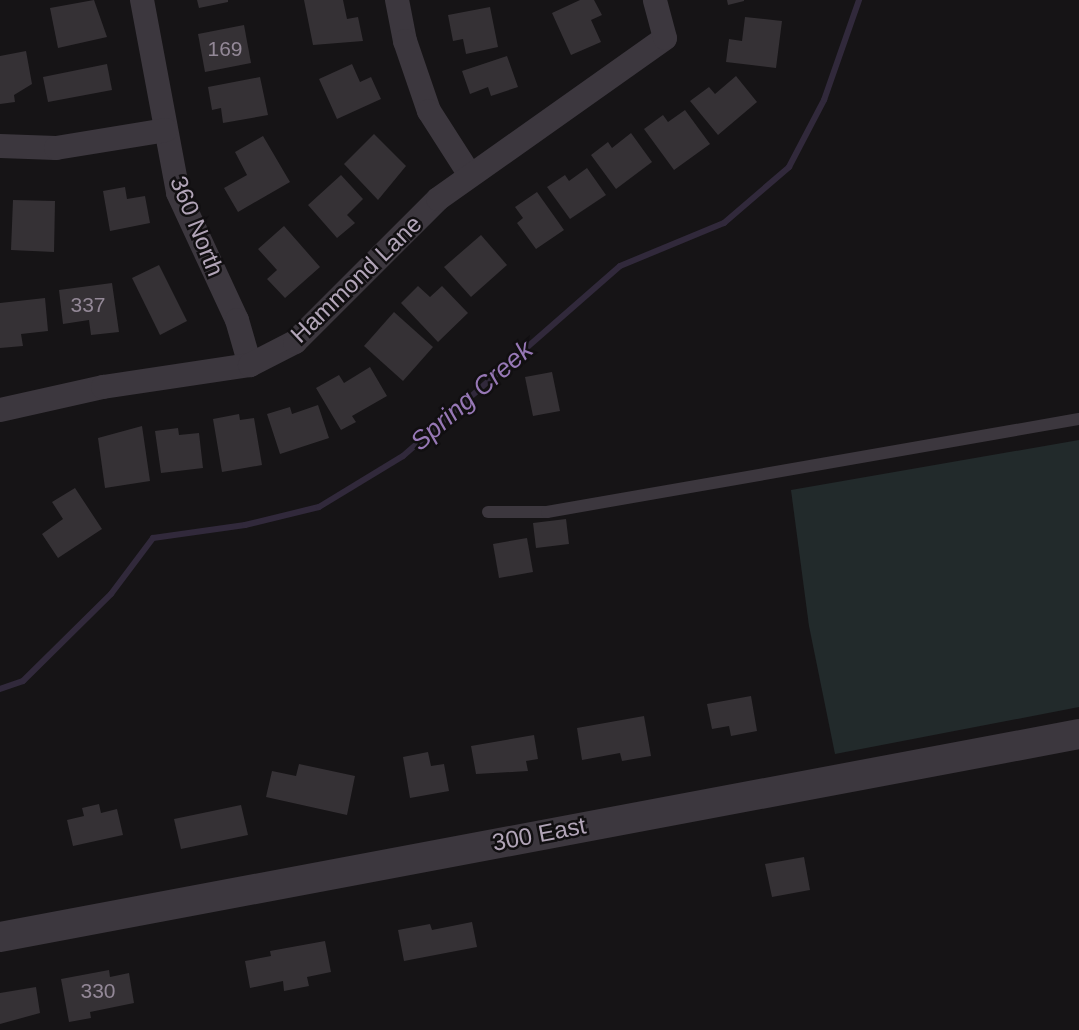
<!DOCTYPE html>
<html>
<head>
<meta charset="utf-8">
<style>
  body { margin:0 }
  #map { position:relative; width:1079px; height:1030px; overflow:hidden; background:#161416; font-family:Arial,sans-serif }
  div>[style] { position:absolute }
  .green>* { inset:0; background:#222a2b }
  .stream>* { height:6px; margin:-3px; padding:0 3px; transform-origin:3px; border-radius:3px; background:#31293b }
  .building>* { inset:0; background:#353135 }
  .service>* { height:12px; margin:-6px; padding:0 6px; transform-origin:6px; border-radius:6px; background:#3c373e }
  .minor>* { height:24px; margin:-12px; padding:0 12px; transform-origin:12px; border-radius:12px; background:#3c373e }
  .tertiary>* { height:30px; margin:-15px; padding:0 15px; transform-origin:15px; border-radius:15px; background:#3c373e }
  span { translate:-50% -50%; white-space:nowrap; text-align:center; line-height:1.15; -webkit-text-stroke:5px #110f11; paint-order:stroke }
  .number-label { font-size:21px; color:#938897 }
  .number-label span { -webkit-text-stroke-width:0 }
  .street-label { font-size:24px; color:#b2a5b8 }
  .water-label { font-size:26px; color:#9778b6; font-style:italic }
</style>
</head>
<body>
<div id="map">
  <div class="green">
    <div style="clip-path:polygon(1079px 440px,1079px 707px,835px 754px,809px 626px,791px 490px)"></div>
  </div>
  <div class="stream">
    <div style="left:0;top:689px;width:24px;rotate:-19deg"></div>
    <div style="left:23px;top:681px;width:124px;rotate:-44.7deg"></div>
    <div style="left:111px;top:594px;width:70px;rotate:-53.1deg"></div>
    <div style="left:153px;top:538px;width:93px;rotate:-8deg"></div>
    <div style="left:245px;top:525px;width:76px;rotate:-13.7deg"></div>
    <div style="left:319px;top:507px;width:98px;rotate:-31.3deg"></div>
    <div style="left:403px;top:456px;width:288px;rotate:-41.2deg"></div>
    <div style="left:620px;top:266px;width:113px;rotate:-22.5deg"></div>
    <div style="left:724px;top:223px;width:86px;rotate:-40.7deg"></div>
    <div style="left:789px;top:167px;width:76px;rotate:-62.4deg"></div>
    <div style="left:824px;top:100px;width:106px;rotate:-70.7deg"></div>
  </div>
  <div class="building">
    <div style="clip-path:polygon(94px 0,107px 37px,58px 48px,50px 8px)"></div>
    <div style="clip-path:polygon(197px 0,228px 0,228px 2px,199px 8px)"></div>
    <div style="clip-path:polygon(304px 0,343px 0,347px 19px,358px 17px,363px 41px,313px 45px)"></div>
    <div style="clip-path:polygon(580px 0,594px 0,602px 15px,591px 20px,601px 42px,571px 55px,552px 13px)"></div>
    <div style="clip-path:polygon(727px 0,744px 0,744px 1px,728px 5px)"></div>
    <div style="clip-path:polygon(490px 7px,498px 47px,466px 54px,463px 39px,453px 41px,448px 15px)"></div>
    <div style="clip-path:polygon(745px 17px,782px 21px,776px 68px,726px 62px,729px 39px,742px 41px)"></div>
    <div style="clip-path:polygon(244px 25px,251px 63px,205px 72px,198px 34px)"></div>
    <div style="clip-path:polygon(26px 51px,32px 84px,14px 95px,15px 102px,0 104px,0 56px)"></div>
    <div style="clip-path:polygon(507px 56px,518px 87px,491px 96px,488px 87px,470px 94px,462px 71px)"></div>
    <div style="clip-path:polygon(107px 64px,112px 90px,48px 102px,43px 77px)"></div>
    <div style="clip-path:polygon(352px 64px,360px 82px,371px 77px,381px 99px,337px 119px,319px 79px)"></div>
    <div style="clip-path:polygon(736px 76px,757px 102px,718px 135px,690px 101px,709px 87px,715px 94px)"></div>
    <div style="clip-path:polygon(260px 77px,268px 115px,223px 123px,221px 108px,212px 110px,208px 87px)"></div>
    <div style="clip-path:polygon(685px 110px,710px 144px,674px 170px,644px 129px,663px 115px,668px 122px)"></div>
    <div style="clip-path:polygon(631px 133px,652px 162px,616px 189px,591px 155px,608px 142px,612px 148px)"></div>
    <div style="clip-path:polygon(374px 134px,406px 166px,378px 200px,344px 164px)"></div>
    <div style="clip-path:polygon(263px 136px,290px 182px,238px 212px,224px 188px,247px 175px,235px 152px)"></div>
    <div style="clip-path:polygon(587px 168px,606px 195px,570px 219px,547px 187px,565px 175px,569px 181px)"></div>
    <div style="clip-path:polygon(341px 175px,363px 199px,347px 215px,355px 223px,337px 238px,308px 205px)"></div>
    <div style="clip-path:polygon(125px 187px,127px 199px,145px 196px,150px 223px,110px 231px,103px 191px)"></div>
    <div style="clip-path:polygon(537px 192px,564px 230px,536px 249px,517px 223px,523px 218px,515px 207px)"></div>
    <div style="clip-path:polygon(13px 200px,55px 201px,54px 252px,11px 250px)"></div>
    <div style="clip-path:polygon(284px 226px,320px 267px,285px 298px,267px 279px,277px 270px,258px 249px)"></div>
    <div style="clip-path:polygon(481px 235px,507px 265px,471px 297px,444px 267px)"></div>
    <div style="clip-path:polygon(159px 265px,187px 321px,160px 335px,132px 278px)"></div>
    <div style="clip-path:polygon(112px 283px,119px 332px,91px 335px,89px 320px,63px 324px,59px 290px)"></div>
    <div style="clip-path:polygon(418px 286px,430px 297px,442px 286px,468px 313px,438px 342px,401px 303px)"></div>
    <div style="clip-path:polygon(45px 298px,48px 331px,21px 334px,23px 346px,0 348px,0 303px)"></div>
    <div style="clip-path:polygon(394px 312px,433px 347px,403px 381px,364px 346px)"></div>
    <div style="clip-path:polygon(370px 367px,387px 396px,352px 416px,356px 422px,341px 430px,316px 388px,339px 375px,344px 383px)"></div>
    <div style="clip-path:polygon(552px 372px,560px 411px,533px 416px,525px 377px)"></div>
    <div style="clip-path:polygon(318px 405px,329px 438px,280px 454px,267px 414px,290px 407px,292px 414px)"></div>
    <div style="clip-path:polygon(239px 414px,240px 420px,254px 418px,262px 465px,222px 472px,213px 419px)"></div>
    <div style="clip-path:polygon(142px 426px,150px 481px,105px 488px,98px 438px)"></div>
    <div style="clip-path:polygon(178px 428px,179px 435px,199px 433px,203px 468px,161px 473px,155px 431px)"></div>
    <div style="clip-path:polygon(75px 488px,102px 529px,58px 558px,42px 534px,63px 519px,52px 502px)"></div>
    <div style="clip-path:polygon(566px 519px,569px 544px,536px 548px,533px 523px)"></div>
    <div style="clip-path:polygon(527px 538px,533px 572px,499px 578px,493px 544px)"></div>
    <div style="clip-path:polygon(751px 696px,757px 731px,731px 736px,729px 726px,712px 729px,707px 704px)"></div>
    <div style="clip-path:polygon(644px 716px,651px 756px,622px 761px,620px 753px,582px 760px,577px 728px)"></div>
    <div style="clip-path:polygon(534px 735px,538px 759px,526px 761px,528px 771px,476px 774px,471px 746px)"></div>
    <div style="clip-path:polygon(428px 752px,431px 766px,444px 764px,449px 791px,410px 798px,403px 757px)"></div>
    <div style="clip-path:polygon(299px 764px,355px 776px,347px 815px,266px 797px,272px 771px,296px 776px)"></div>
    <div style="clip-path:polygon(99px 804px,101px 813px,117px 809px,123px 835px,73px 846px,67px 820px,84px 816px,82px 808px)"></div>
    <div style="clip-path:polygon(241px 805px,248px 835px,181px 849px,174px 819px)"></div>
    <div style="clip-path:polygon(804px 857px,810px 890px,772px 897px,765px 864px)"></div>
    <div style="clip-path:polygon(472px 922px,477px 947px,404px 961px,398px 930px,430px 924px,432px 930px)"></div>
    <div style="clip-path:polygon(325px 941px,331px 972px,307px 977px,309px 986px,284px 991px,283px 981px,250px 988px,245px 961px,271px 956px,270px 951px)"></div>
    <div style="clip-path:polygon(109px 970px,110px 977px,129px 973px,134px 1003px,90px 1012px,91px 1018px,69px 1022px,61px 979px)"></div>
    <div style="clip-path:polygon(36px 987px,40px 1013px,0 1024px,0 993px)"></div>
  </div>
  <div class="service">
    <div style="left:488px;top:512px;width:59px"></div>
    <div style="left:547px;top:512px;width:540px;rotate:-9.92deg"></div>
  </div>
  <div class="minor">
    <div style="left:142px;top:0;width:196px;rotate:79.4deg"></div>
    <div style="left:178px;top:193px;width:140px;rotate:65.1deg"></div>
    <div style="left:237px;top:320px;width:47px;rotate:73.9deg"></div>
    <div style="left:397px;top:0;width:42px;rotate:79deg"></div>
    <div style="left:405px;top:41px;width:74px;rotate:71.1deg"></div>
    <div style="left:429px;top:111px;width:76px;rotate:57.4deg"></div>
    <div style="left:0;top:146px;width:56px;rotate:2deg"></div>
    <div style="left:56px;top:148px;width:111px;rotate:-9.3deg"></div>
    <div style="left:0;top:410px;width:106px;rotate:-12.6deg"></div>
    <div style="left:103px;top:387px;width:149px;rotate:-8.5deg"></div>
    <div style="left:250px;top:365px;width:51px;rotate:-27.1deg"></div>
    <div style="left:295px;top:342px;width:202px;rotate:-45deg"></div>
    <div style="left:438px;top:199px;width:278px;rotate:-35.3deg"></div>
    <div style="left:665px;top:38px;width:39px;rotate:-105deg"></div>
  </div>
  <div class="tertiary">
    <div style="left:0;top:937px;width:1098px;rotate:-10.65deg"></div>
  </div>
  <div class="number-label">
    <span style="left:225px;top:49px">169</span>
    <span style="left:88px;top:305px">337</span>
    <span style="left:98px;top:991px">330</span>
  </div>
  <div class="street-label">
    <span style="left:197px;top:226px;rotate:68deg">360 North</span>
    <span style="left:356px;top:279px;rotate:-44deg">Hammond Lane</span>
    <span style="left:539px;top:834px;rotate:-11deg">300 East</span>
  </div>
  <div class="water-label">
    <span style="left:472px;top:396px;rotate:-41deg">Spring Creek</span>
  </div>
</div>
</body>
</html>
